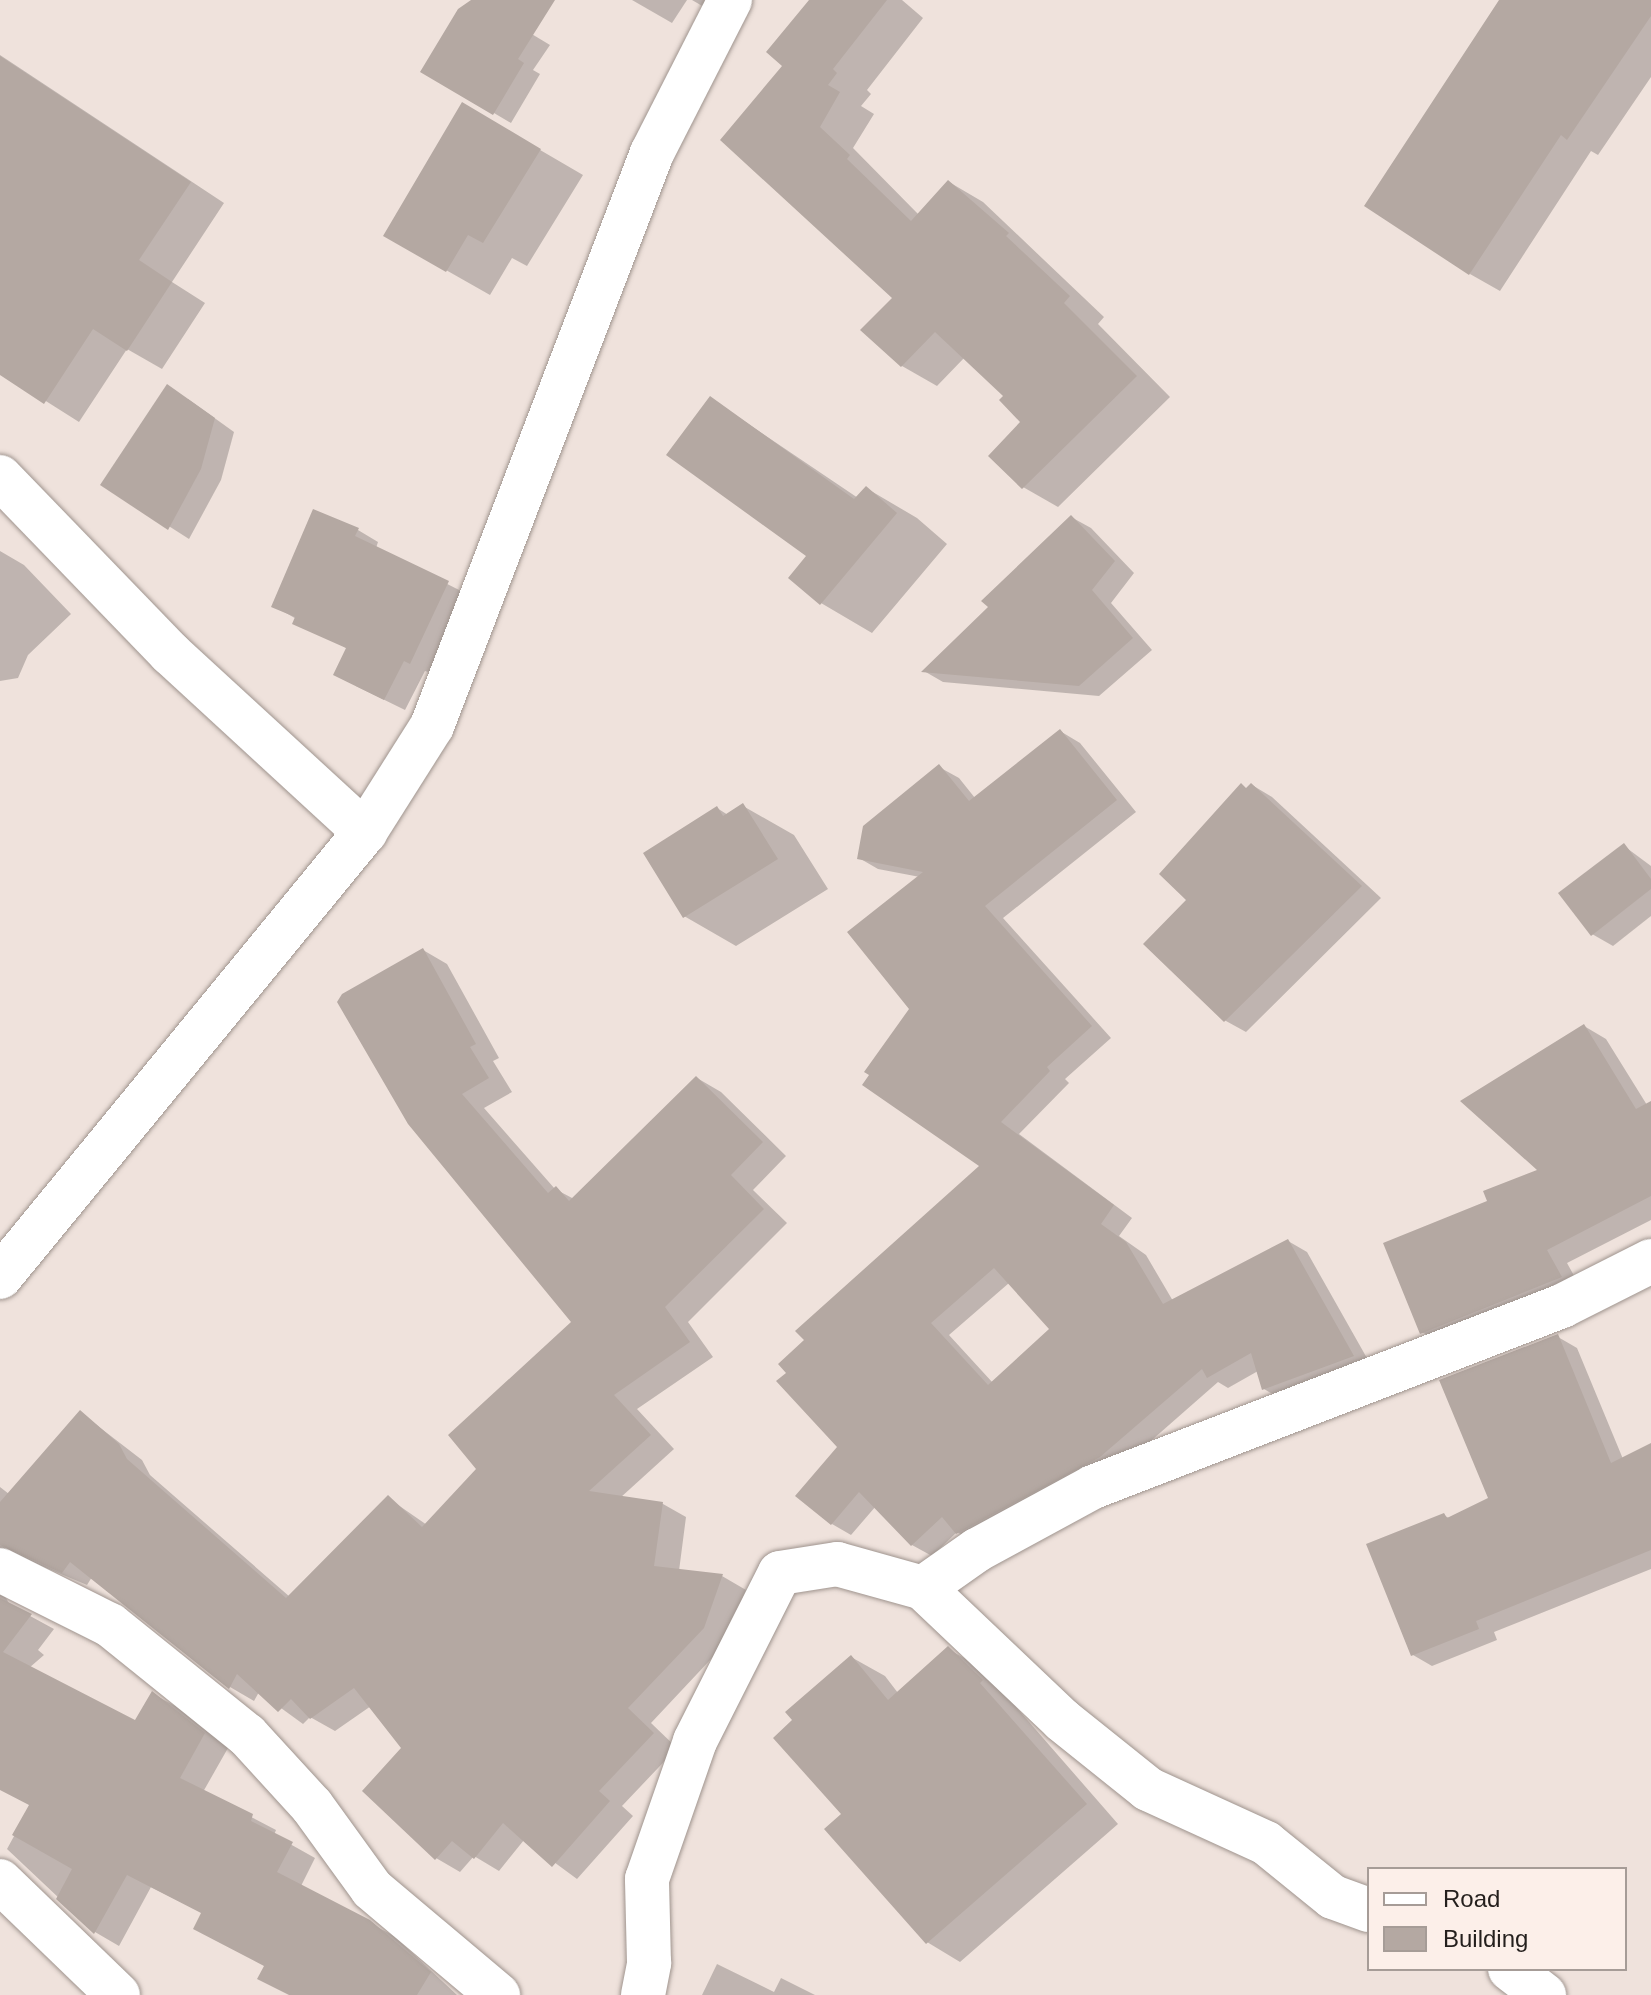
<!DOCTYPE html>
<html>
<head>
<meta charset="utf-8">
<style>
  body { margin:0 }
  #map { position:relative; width:1651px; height:1995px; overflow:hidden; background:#efe2dc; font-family:Arial,sans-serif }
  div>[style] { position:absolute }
  .shadow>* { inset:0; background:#0003 }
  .building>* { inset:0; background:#b4a8a2 }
  .roads { filter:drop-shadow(0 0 2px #9f948e) drop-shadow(0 0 2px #9f948e) }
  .street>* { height:44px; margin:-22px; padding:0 22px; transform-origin:22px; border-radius:22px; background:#fff }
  span { translate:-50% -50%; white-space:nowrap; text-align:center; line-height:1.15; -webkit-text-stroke:8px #fcefe9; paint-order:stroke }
  .legend { position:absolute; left:1367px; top:1867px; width:260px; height:104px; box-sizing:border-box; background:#fcefe9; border:2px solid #a69c97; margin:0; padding:10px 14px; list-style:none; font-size:24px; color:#241f1d }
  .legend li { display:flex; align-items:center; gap:16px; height:40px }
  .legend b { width:40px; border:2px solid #a69c97 }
</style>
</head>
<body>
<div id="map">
  <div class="shadow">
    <div style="clip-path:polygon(475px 0,550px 45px,533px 70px,540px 74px,511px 123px,423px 71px)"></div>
    <div style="clip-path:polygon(632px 0,687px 0,672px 23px)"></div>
    <div style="clip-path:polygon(692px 0,739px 0,726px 20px)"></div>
    <div style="clip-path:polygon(833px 0,902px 0,923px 18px,867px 90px,871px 94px,861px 106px,874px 114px,853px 148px,919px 215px,949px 182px,983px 202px,1104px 317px,1098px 324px,1170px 397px,1058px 507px,1023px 487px,1023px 422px,1005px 396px,965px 357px,937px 386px,902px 366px,895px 298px,785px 66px)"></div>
    <div style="clip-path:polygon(1503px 0,1651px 0,1651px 77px,1598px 155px,1591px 151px,1500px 291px,1470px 274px)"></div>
    <div style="clip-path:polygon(0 55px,224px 203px,172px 282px,205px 303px,162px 369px,127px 349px,79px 422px,0 372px)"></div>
    <div style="clip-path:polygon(463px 105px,583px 175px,527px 266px,512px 258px,490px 295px,386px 236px)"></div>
    <div style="clip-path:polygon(710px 398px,858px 498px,866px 488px,917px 518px,947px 544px,872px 633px,821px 603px,809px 555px)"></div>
    <div style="clip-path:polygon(188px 399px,234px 432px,221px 480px,189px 539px,103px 484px)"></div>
    <div style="clip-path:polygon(314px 512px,358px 530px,378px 542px,376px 548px,469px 595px,431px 673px,425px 671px,405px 710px,356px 686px,348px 649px,274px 606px)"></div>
    <div style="clip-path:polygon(1071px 517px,1091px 528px,1134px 573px,1111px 603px,1152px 650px,1099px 696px,943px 682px,924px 671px,991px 607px)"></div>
    <div style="clip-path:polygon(0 551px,24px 565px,71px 614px,28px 655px,18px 678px,0 681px)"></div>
    <div style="clip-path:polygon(evenodd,1060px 731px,1080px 743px,1136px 812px,1003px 918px,1111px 1038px,1065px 1079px,1069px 1083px,1019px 1134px,1132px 1218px,1119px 1236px,1146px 1255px,1173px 1301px,1288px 1241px,1307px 1252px,1372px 1367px,1283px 1400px,1264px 1389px,1258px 1371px,1228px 1388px,1218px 1382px,1120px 1468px,978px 1544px,957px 1532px,932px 1556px,912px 1545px,876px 1506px,851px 1535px,832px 1524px,840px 1447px,982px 1166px,911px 1009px,920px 877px,878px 869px,859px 858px,939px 767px,959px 778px,975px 798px,1060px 731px,1009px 1283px,1051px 1330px,993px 1383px,949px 1335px,1009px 1283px)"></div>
    <div style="clip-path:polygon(1252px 785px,1272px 797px,1381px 898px,1246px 1032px,1226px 1021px,1146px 944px,1189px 900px)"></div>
    <div style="clip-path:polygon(743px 806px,794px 835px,828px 889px,736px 946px,684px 916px,717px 808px,728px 815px)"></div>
    <div style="clip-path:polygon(1624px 846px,1651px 866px,1651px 916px,1613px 946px,1592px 934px)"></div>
    <div style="clip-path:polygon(423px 950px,447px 964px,499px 1058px,493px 1061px,512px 1092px,484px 1108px,555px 1189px,574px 1199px,697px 1078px,721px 1092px,786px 1156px,753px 1190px,787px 1223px,688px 1322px,713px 1357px,637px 1409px,674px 1449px,620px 1498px,663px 1504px,686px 1517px,679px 1571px,722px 1576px,746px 1590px,727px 1642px,651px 1723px,677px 1748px,622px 1806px,633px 1816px,577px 1879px,524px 1840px,499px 1871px,474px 1856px,460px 1872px,436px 1858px,404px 1748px,371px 1706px,335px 1731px,310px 1717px,303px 1724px,259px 1692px,254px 1701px,230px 1687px,92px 1577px,87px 1585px,23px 1558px,0 1579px,0 1487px,9px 1494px,81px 1413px,142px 1460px,150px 1475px,290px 1597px,388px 1498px,427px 1525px,479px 1469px,574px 1322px,410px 1123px)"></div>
    <div style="clip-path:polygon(1584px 1026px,1606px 1039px,1647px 1105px,1651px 1103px,1651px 1220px,1567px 1263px,1582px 1290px,1444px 1345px,1422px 1332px,1490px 1202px,1541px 1170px)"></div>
    <div style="clip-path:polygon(1558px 1337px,1577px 1348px,1623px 1459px,1651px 1445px,1651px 1569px,1494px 1632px,1497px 1640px,1432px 1666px,1413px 1655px,1443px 1515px,1451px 1519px,1491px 1499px)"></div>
    <div style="clip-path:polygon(0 1588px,10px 1605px,54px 1629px,38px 1650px,44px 1655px,29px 1668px,136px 1722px,153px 1694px,177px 1707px,228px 1748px,203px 1792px,276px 1830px,274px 1835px,315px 1858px,301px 1886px,394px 1936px,457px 1995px,290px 1995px,266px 1966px,203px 1913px,151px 1887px,119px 1946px,95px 1932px,7px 1849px,31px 1805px,0 1789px)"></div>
    <div style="clip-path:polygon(948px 1649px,982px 1668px,1118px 1824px,960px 1962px,927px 1942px,844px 1814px,851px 1657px,885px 1676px,898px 1693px)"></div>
    <div style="clip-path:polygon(717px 1964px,774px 1992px,781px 1978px,815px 1995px,702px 1995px)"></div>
  </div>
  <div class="building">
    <div style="clip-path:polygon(471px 0,555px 0,518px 59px,524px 63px,493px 115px,420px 72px,458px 9px)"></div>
    <div style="clip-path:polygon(809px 0,887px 0,833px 69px,837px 73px,828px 85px,840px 92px,820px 127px,850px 155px,847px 159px,911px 221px,948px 180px,1009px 233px,1006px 236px,1070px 296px,1064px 303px,1137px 376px,1022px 489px,988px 456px,1020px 422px,999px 400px,1003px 396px,935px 332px,901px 367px,860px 330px,892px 298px,720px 140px,782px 66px,766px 52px)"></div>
    <div style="clip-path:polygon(1499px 0,1651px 0,1651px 16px,1567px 140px,1561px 135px,1469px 275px,1364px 206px)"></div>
    <div style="clip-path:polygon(0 56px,191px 182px,139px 260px,172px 282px,127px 351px,93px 329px,44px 404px,0 375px)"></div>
    <div style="clip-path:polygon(462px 102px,541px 149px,483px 243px,468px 235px,446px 272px,383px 236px)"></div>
    <div style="clip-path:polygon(167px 384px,215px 418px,201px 469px,168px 530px,100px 485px)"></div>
    <div style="clip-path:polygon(710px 396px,854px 499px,866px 486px,897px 513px,820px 605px,788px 578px,806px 556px,666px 455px)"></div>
    <div style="clip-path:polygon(313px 509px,359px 528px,355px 536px,449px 581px,410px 664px,404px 661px,384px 700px,333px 675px,346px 648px,292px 624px,295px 617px,271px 607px)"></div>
    <div style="clip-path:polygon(1071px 515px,1115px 561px,1092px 590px,1133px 638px,1079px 686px,921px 672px,988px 607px,981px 601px)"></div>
    <div style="clip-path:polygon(evenodd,1060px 729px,1117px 800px,985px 906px,1092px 1026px,1047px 1067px,1050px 1071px,1001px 1122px,1114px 1205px,1101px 1224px,1126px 1242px,1163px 1304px,1288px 1239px,1354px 1356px,1262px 1390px,1251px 1353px,1207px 1378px,1202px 1369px,1100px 1457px,956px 1534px,942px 1517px,911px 1546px,859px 1492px,831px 1525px,795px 1496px,837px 1447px,776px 1381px,786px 1373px,778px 1364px,804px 1340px,795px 1331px,979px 1166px,862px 1085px,869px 1075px,864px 1072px,909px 1009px,847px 932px,923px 872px,857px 859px,863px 826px,939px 764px,969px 801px,1060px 729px,994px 1268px,1049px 1329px,988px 1385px,931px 1323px,994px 1268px)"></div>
    <div style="clip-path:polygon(1241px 783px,1246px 788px,1251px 783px,1362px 886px,1224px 1022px,1143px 944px,1186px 900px,1159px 874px)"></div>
    <div style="clip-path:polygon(743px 803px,778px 859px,683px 918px,643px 853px,717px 806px,723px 816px)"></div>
    <div style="clip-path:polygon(1624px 843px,1651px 879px,1651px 889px,1591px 936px,1558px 893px)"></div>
    <div style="clip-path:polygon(423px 948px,476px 1044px,470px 1047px,489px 1078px,462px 1094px,548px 1193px,556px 1186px,569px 1201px,696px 1076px,763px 1142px,731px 1175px,764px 1209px,665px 1307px,690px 1342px,614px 1395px,651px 1435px,589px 1491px,663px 1502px,654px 1566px,723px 1574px,704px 1628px,628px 1708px,654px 1733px,599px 1791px,610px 1801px,552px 1867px,503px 1823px,474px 1859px,452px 1841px,435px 1860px,362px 1791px,401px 1748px,354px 1688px,310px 1719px,291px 1699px,278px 1712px,237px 1674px,229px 1689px,70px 1562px,62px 1573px,0 1545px,0 1502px,80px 1410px,119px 1444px,127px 1459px,286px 1598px,388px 1495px,422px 1527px,476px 1469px,448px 1435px,571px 1322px,408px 1124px,337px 1002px,342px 994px)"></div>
    <div style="clip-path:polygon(1584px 1024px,1636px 1109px,1651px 1101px,1651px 1196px,1547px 1250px,1562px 1277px,1420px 1334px,1383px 1243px,1487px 1201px,1483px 1191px,1537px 1170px,1460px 1101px)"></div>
    <div style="clip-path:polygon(1558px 1334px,1611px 1463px,1651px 1443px,1651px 1550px,1476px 1621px,1479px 1629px,1411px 1656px,1366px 1544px,1444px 1513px,1447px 1518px,1488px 1498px,1439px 1380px)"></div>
    <div style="clip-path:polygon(0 1598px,32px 1614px,3px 1652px,135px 1720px,152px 1691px,205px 1733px,180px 1778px,253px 1814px,251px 1821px,293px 1842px,277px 1872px,370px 1920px,431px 1972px,417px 1995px,289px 1995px,257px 1979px,264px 1966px,193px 1929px,201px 1913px,127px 1875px,94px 1934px,56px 1899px,72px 1869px,12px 1835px,29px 1805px,0 1790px)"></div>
    <div style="clip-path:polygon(948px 1646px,983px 1680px,980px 1683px,1087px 1804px,926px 1944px,824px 1829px,841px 1814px,773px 1738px,792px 1720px,785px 1712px,851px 1655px,888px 1700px)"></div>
  </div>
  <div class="roads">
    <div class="street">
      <div style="left:0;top:477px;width:245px;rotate:46deg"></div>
      <div style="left:170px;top:653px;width:265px;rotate:42.6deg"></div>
      <div style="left:0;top:1277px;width:576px;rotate:-50.64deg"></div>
      <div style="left:365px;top:832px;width:125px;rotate:-57.7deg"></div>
      <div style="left:432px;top:726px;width:614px;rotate:-69deg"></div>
      <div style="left:652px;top:153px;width:172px;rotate:-63deg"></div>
      <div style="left:0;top:1570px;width:123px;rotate:26.6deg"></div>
      <div style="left:110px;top:1625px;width:176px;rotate:38.8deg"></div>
      <div style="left:247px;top:1735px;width:96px;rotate:47.5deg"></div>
      <div style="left:312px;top:1806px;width:102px;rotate:54.1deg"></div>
      <div style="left:372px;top:1889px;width:165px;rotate:40.1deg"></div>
      <div style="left:923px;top:1588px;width:66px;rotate:-35.1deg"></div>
      <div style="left:977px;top:1550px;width:132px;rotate:-28.5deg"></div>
      <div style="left:1093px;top:1487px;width:503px;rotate:-21.1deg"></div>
      <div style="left:1562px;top:1306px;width:100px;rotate:-26.8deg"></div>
      <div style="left:0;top:1881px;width:164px;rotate:44deg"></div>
      <div style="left:1510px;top:1969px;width:43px;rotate:37.4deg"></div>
      <div style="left:643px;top:1995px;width:33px;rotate:-79deg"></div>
      <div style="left:649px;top:1963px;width:84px;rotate:-91.4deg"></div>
      <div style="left:647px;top:1879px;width:146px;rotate:-70.8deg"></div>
      <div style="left:695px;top:1741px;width:188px;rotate:-63.2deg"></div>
      <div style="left:780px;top:1573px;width:58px;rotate:-9deg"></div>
      <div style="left:837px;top:1564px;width:89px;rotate:15.6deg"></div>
      <div style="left:923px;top:1588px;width:192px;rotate:43.5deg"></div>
      <div style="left:1062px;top:1720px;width:110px;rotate:38.7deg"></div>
      <div style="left:1148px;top:1789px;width:130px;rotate:24.6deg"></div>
      <div style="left:1266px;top:1843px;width:86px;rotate:38.9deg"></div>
      <div style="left:1333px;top:1897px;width:38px;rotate:20deg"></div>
    </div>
  </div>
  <ul class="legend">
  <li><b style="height:10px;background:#fff"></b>Road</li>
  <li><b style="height:22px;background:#b4a8a2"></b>Building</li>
  </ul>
</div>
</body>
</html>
